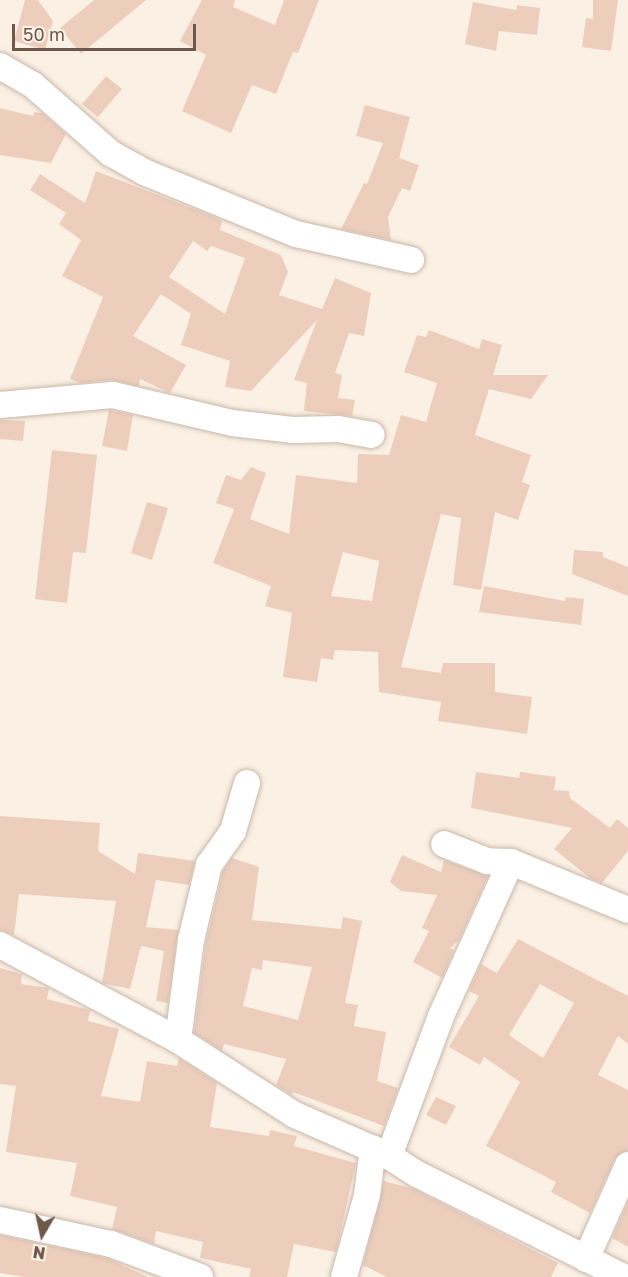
<!DOCTYPE html>
<html>
<head>
<meta charset="utf-8">
<style>
  body { margin:0 }
  #map { position:relative; width:628px; height:1277px; overflow:hidden; background:#faf0e3; font-family:"Golos Text",sans-serif }
  div>[style] { position:absolute }
  .building>* { inset:0; background:#edcebd }
  .roads { filter:drop-shadow(0 0 2px #c9b7aa) drop-shadow(0 0 2px #c9b7aa) }
  .street>* { height:26px; margin:-13px; padding:0 13px; transform-origin:13px; border-radius:13px; background:#fff }
  span { translate:-50% -50%; white-space:nowrap; text-align:center; line-height:1.15; -webkit-text-stroke:4.5px #fdf4e8; paint-order:stroke }
  .north { position:absolute; left:12px; top:1205px; width:60px; height:60px; -webkit-text-stroke:4px #fdf4e8; paint-order:stroke; rotate:189deg; font-size:16px; font-weight:700; line-height:24px; text-align:center; color:#6f574b }
  .north::after { content:''; display:block; margin:auto; width:21px; height:27px; background:#6f574b; clip-path:polygon(50% 0,100% 100%,50% 72%,0 100%) }
  .scale { position:absolute; left:12px; top:24px; width:184px; height:27px; box-sizing:border-box; border:3px solid #6f574b; border-top:0; padding-left:8px; font-size:18px; line-height:21px; white-space:nowrap; color:#6f574b; -webkit-text-stroke:4px #fdf4e8; paint-order:stroke }
</style>
</head>
<body>
<div id="map">
  <div class="building">
    <div style="clip-path:polygon(25px 0,38px 0,53px 21px,45px 50px,14px 41px)"></div>
    <div style="clip-path:polygon(94px 0,146px 0,81px 54px,60px 28px)"></div>
    <div style="clip-path:polygon(202px 0,235px 0,233px 7px,275px 25px,284px 0,319px 0,298px 53px,293px 52px,276px 94px,252px 85px,231px 133px,182px 111px,206px 55px,180px 41px)"></div>
    <div style="clip-path:polygon(593px 0,618px 0,611px 51px,582px 47px,586px 18px,593px 19px)"></div>
    <div style="clip-path:polygon(473px 2px,516px 10px,517px 5px,540px 8px,537px 35px,499px 31px,496px 51px,465px 44px)"></div>
    <div style="clip-path:polygon(106px 76px,122px 89px,98px 117px,82px 104px)"></div>
    <div style="clip-path:polygon(365px 105px,410px 117px,399px 158px,419px 165px,410px 191px,402px 188px,388px 217px,391px 240px,341px 229px,364px 183px,367px 184px,383px 143px,356px 136px)"></div>
    <div style="clip-path:polygon(0 108px,33px 116px,34px 112px,42px 113px,66px 134px,51px 163px,0 155px)"></div>
    <div style="clip-path:polygon(evenodd,96px 171px,217px 218px,222px 221px,220px 230px,281px 255px,288px 272px,279px 295px,322px 309px,335px 278px,371px 293px,364px 336px,349px 333px,335px 373px,342px 375px,338px 398px,355px 400px,352px 416px,304px 411px,307px 383px,294px 380px,317px 320px,251px 391px,225px 387px,230px 361px,181px 345px,191px 314px,161px 294px,133px 336px,186px 365px,170px 393px,140px 379px,139px 386px,112px 380px,80px 383px,70px 379px,103px 297px,62px 276px,81px 240px,59px 224px,66px 213px,30px 190px,40px 174px,85px 203px,96px 171px,193px 241px,207px 251px,211px 246px,245px 258px,225px 314px,169px 277px,193px 241px)"></div>
    <div style="clip-path:polygon(evenodd,429px 330px,479px 349px,482px 339px,502px 345px,493px 375px,548px 375px,531px 399px,489px 389px,475px 435px,531px 455px,522px 482px,530px 485px,518px 520px,495px 512px,481px 590px,453px 585px,461px 518px,441px 514px,401px 667px,441px 673px,443px 663px,495px 663px,495px 692px,532px 697px,527px 734px,438px 721px,441px 702px,379px 692px,378px 652px,335px 650px,333px 660px,321px 658px,317px 682px,283px 677px,292px 613px,265px 606px,271px 586px,213px 563px,234px 509px,216px 503px,226px 475px,241px 480px,251px 467px,266px 473px,250px 519px,289px 534px,296px 475px,357px 483px,358px 454px,389px 455px,401px 415px,426px 422px,437px 383px,404px 372px,417px 335px,426px 337px,429px 330px,343px 552px,379px 561px,372px 601px,331px 596px,343px 552px)"></div>
    <div style="clip-path:polygon(109px 410px,133px 415px,127px 451px,102px 446px)"></div>
    <div style="clip-path:polygon(0 420px,25px 421px,23px 441px,0 439px)"></div>
    <div style="clip-path:polygon(52px 450px,97px 455px,86px 553px,73px 552px,67px 603px,35px 599px)"></div>
    <div style="clip-path:polygon(147px 502px,168px 508px,152px 560px,131px 553px)"></div>
    <div style="clip-path:polygon(574px 550px,603px 552px,603px 557px,628px 567px,628px 596px,572px 574px)"></div>
    <div style="clip-path:polygon(484px 586px,565px 601px,566px 597px,584px 599px,581px 625px,479px 612px)"></div>
    <div style="clip-path:polygon(476px 772px,519px 778px,520px 772px,556px 777px,554px 790px,569px 791px,570px 798px,610px 828px,617px 819px,628px 828px,628px 851px,602px 883px,591px 879px,554px 849px,572px 828px,471px 808px)"></div>
    <div style="clip-path:polygon(0 816px,100px 823px,98px 851px,135px 874px,138px 853px,195px 861px,189px 885px,156px 880px,146px 927px,178px 930px,168px 1003px,156px 1001px,164px 951px,141px 946px,130px 989px,102px 983px,116px 901px,19px 894px,14px 935px,0 930px)"></div>
    <div style="clip-path:polygon(402px 855px,441px 872px,444px 860px,488px 876px,459px 940px,450px 948px,454px 950px,442px 978px,413px 962px,429px 931px,422px 928px,437px 895px,401px 891px,390px 882px)"></div>
    <div style="clip-path:polygon(evenodd,232px 858px,259px 867px,252px 920px,341px 929px,343px 917px,362px 921px,345px 1003px,358px 1005px,354px 1026px,386px 1032px,377px 1081px,398px 1088px,384px 1126px,293px 1092px,292px 1095px,276px 1085px,286px 1059px,224px 1044px,222px 1051px,194px 1033px,206px 943px,223px 871px,232px 858px,263px 960px,312px 967px,298px 1020px,243px 1006px,252px 968px,262px 970px,263px 960px)"></div>
    <div style="clip-path:polygon(evenodd,518px 939px,628px 996px,628px 1044px,618px 1036px,598px 1075px,628px 1090px,628px 1150px,615px 1158px,590px 1213px,551px 1192px,556px 1182px,486px 1146px,520px 1082px,484px 1057px,480px 1065px,449px 1047px,479px 996px,469px 991px,481px 964px,497px 973px,518px 939px,540px 984px,574px 1003px,543px 1058px,509px 1035px,540px 984px)"></div>
    <div style="clip-path:polygon(0 968px,22px 974px,21px 984px,49px 988px,47px 999px,90px 1010px,88px 1021px,119px 1029px,101px 1096px,140px 1102px,147px 1061px,177px 1066px,179px 1058px,217px 1083px,210px 1127px,269px 1136px,270px 1130px,297px 1136px,294px 1146px,356px 1163px,336px 1252px,294px 1244px,287px 1277px,249px 1277px,251px 1269px,200px 1258px,203px 1242px,156px 1231px,154px 1244px,112px 1229px,117px 1207px,70px 1196px,77px 1163px,6px 1152px,16px 1086px,0 1084px)"></div>
    <div style="clip-path:polygon(436px 1097px,456px 1106px,446px 1125px,426px 1115px)"></div>
    <div style="clip-path:polygon(384px 1181px,414px 1189px,558px 1263px,551px 1277px,387px 1277px,363px 1265px)"></div>
    <div style="clip-path:polygon(628px 1202px,628px 1247px,612px 1238px)"></div>
    <div style="clip-path:polygon(0 1235px,107px 1258px,148px 1277px,25px 1277px,0 1273px)"></div>
  </div>
  <div class="roads">
    <div class="street">
      <div style="left:0;top:66px;width:38px;rotate:30deg"></div>
      <div style="left:33px;top:85px;width:103px;rotate:41.4deg"></div>
      <div style="left:110px;top:153px;width:39px;rotate:29deg"></div>
      <div style="left:144px;top:172px;width:164px;rotate:22.2deg"></div>
      <div style="left:296px;top:234px;width:118px;rotate:12.7deg"></div>
      <div style="left:0;top:405px;width:113px;rotate:-5.1deg"></div>
      <div style="left:113px;top:395px;width:122px;rotate:13.2deg"></div>
      <div style="left:232px;top:423px;width:61px;rotate:6.5deg"></div>
      <div style="left:293px;top:430px;width:45px;rotate:-1.3deg"></div>
      <div style="left:338px;top:429px;width:34px;rotate:10deg"></div>
      <div style="left:511px;top:862px;width:126px;rotate:22.3deg"></div>
      <div style="left:0;top:945px;width:202px;rotate:28.1deg"></div>
      <div style="left:178px;top:1040px;width:139px;rotate:32.7deg"></div>
      <div style="left:295px;top:1115px;width:103px;rotate:23.6deg"></div>
      <div style="left:389px;top:1156px;width:33px;rotate:33deg"></div>
      <div style="left:417px;top:1174px;width:231px;rotate:26.5deg"></div>
      <div style="left:178px;top:1040px;width:101px;rotate:-82.6deg"></div>
      <div style="left:191px;top:940px;width:56px;rotate:-76.5deg"></div>
      <div style="left:204px;top:886px;width:22px;rotate:-77deg"></div>
      <div style="left:209px;top:865px;width:42px;rotate:-54.8deg"></div>
      <div style="left:233px;top:831px;width:50px;rotate:-73.7deg"></div>
      <div style="left:389px;top:1156px;width:149px;rotate:-69.6deg"></div>
      <div style="left:441px;top:1016px;width:169px;rotate:-65.6deg"></div>
      <div style="left:511px;top:862px;width:24px;rotate:-178deg"></div>
      <div style="left:487px;top:861px;width:46px;rotate:-158.4deg"></div>
      <div style="left:0;top:1220px;width:114px;rotate:12.2deg"></div>
      <div style="left:111px;top:1244px;width:95px;rotate:20.3deg"></div>
      <div style="left:586px;top:1259px;width:103px;rotate:-65.9deg"></div>
      <div style="left:344px;top:1277px;width:85px;rotate:-74.3deg"></div>
      <div style="left:367px;top:1195px;width:47px;rotate:-82.7deg"></div>
    </div>
  </div>
  <div class="north">N</div>
  <div class="scale">50 m</div>
</div>
</body>
</html>
